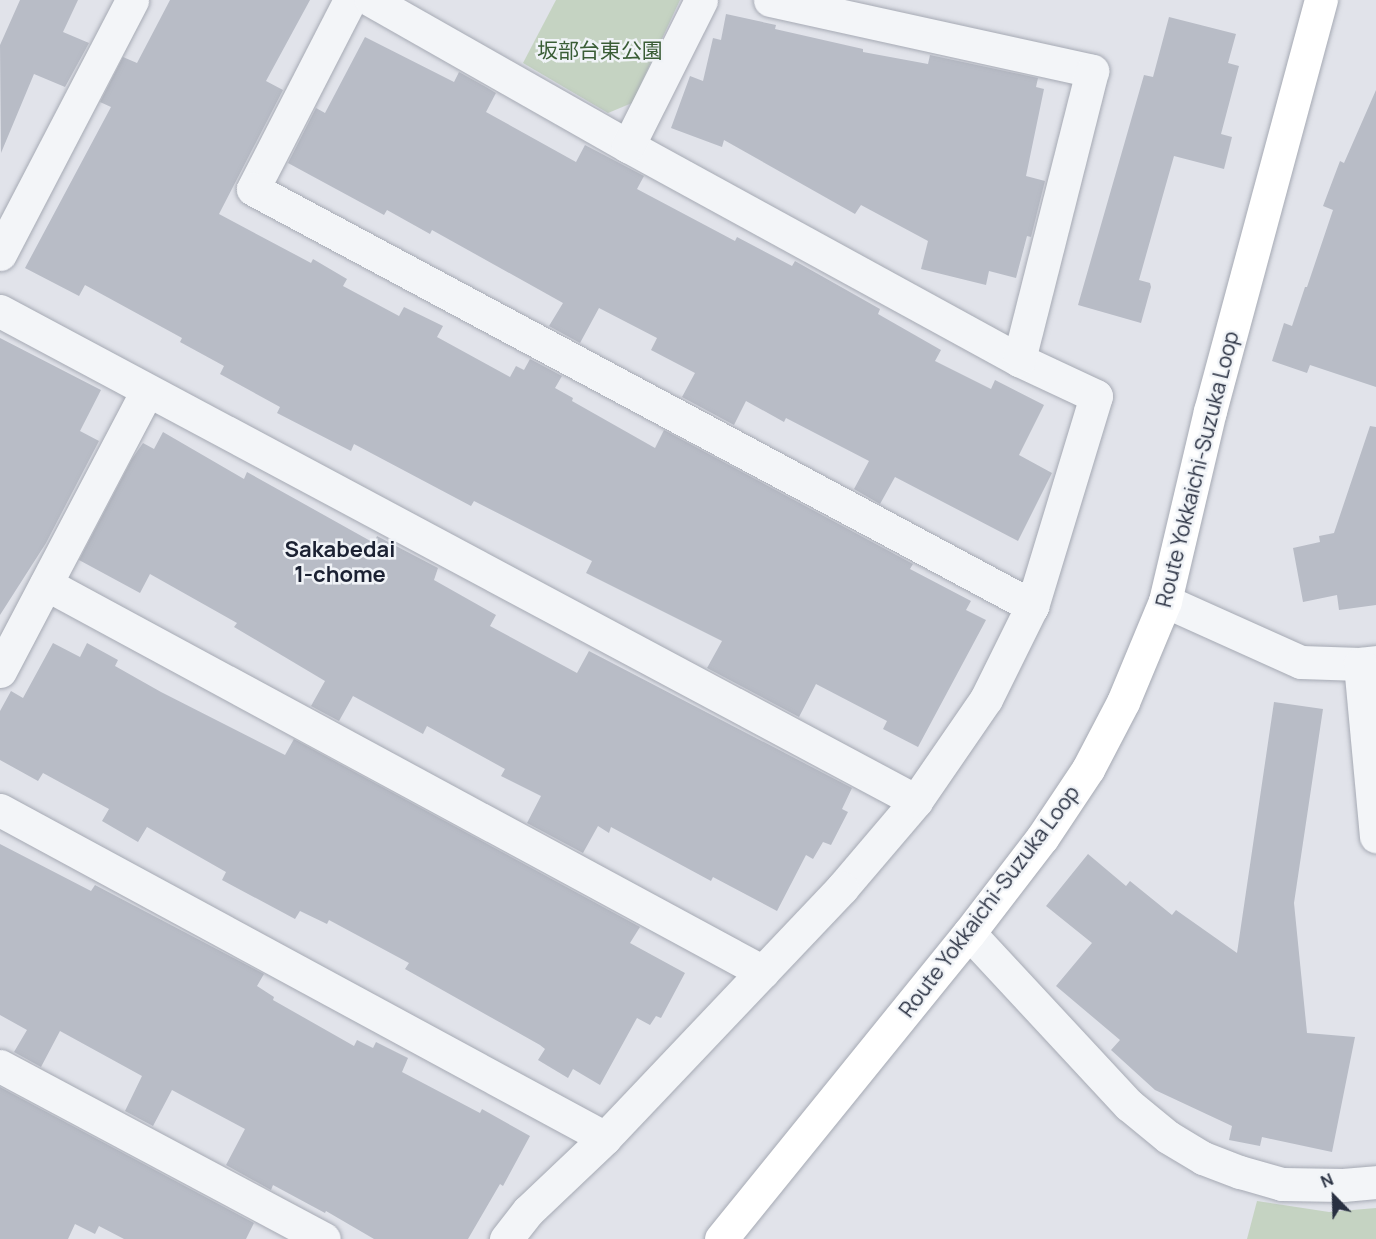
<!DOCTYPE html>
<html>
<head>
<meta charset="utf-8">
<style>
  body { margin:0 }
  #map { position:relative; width:1376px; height:1239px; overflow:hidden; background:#e1e3ea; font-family:Manrope,"Noto Sans JP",sans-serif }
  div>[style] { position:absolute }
  .green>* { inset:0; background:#c5d3c2 }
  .building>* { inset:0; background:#b8bcc6 }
  .roads { filter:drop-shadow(0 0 2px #a6aab4) drop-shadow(0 0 2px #a6aab4) }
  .minor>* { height:33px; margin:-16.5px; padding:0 16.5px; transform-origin:16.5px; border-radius:16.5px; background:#f3f5f8 }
  .major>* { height:33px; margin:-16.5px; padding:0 16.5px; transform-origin:16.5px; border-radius:16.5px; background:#fff }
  span { translate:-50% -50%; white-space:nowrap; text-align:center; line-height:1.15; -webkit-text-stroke:5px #f0f3f7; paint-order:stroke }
  .park-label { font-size:21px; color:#3a5d36 }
  .street-label { font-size:21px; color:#293041 }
  .neighbourhood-label { font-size:22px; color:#1b2132; font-weight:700 }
  .north { position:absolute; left:1304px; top:1167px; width:60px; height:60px; -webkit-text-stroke:4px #f0f3f7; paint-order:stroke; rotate:337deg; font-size:16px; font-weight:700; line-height:24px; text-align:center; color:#293041 }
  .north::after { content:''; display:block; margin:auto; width:21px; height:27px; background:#293041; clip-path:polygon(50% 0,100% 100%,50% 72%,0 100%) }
</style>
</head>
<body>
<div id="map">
  <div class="green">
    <div style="clip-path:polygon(556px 0,680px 0,632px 103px,608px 113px,523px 63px)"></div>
    <div style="clip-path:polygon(1257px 1201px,1329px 1212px,1376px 1208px,1376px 1239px,1247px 1239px)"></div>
  </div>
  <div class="building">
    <div style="clip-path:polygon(20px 0,78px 0,63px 32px,89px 43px,65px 87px,34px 74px,1px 153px,0 45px)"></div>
    <div style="clip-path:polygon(170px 0,310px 0,266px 81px,283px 90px,219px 214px,311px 263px,313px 259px,347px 279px,343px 286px,399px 316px,404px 307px,443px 326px,437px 337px,510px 377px,516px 366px,524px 370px,530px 359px,562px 376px,555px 388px,573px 398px,572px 401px,655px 448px,664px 430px,913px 564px,910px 569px,971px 601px,966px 610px,986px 620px,918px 747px,883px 729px,887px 721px,816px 684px,799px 717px,707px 668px,722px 641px,586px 573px,592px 561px,474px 501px,471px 506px,354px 444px,351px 451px,277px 413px,280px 407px,220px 374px,224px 366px,180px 342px,182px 338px,85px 285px,79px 296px,25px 268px,111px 107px,100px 102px,123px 57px,137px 63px)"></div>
    <div style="clip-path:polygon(726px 14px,776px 25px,775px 29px,863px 49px,863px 52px,928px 64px,930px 55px,1038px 78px,1036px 87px,1044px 89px,1026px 176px,1045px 181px,1031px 237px,1027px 236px,1016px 278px,989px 271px,986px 285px,921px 269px,928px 241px,861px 205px,855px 214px,724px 140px,722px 147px,671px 128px,690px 76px,703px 81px,713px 38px,721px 40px)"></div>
    <div style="clip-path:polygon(1169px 17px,1236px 34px,1228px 63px,1239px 66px,1221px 134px,1232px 137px,1224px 169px,1174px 156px,1139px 280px,1150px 283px,1151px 287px,1141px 323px,1078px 305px,1144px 75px,1153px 77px)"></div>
    <div style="clip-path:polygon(365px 37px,454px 82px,459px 72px,486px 87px,496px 93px,486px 112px,576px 162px,585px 145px,644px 176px,637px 189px,735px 241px,737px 237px,792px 266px,795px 261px,880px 309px,878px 314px,941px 350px,935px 361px,991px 389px,995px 380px,1044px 405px,1019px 455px,1052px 473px,1018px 541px,895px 477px,880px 504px,854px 489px,869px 461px,786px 418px,784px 422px,746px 401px,734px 425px,682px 397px,695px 373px,651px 350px,657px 338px,599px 308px,580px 343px,549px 326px,563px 303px,432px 230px,430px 234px,387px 210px,384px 215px,288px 163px,316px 108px,325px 113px)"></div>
    <div style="clip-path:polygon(1376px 90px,1376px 387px,1310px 365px,1307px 373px,1272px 361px,1284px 323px,1292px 326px,1305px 287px,1307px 287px,1333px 210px,1323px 206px,1340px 161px,1344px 163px)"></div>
    <div style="clip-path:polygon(0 338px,101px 390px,80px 431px,99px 441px,46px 543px,0 615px)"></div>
    <div style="clip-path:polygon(1370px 426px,1376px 427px,1376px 605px,1339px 610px,1337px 595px,1303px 602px,1293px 548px,1320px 542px,1319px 536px,1334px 533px)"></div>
    <div style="clip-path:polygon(163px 432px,244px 479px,247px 472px,374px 543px,377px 536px,438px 568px,434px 580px,496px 615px,490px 626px,577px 673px,589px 651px,852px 788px,842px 809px,848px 812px,831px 845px,823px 842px,813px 859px,806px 855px,777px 911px,713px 877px,711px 881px,611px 827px,609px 833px,598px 826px,583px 853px,527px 823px,541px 796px,501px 776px,505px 769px,427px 726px,423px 734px,353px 696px,339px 721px,311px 706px,325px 681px,234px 627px,237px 623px,150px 574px,140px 593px,79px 560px,132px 459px,143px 443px,154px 449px)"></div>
    <div style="clip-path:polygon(53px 643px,80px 657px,87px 643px,118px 660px,115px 666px,161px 692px,285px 755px,294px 739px,640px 927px,630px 943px,685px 973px,661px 1018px,656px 1016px,650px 1025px,637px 1018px,600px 1085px,573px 1069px,568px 1078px,538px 1060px,545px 1049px,540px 1045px,405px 969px,409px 963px,329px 920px,327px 924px,300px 911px,295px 919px,222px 880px,226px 872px,147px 827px,138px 842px,102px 821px,109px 809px,43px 773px,38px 781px,0 760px,0 711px,11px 691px,23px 698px)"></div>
    <div style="clip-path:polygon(1274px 702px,1323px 709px,1294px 903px,1307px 1033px,1355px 1037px,1332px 1152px,1262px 1137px,1260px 1146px,1229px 1140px,1232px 1126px,1155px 1090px,1111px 1050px,1120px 1040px,1056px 986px,1092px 943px,1046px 906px,1088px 854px,1126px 886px,1130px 881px,1172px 915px,1176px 910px,1237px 953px)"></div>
    <div style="clip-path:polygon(0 844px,91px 891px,95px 885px,264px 974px,257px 986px,274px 997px,273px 1000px,354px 1046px,357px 1040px,373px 1048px,376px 1042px,408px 1058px,402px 1072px,480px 1113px,482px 1109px,530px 1136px,503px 1186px,500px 1184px,468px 1239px,374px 1239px,326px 1211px,325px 1213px,273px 1185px,271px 1190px,226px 1165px,245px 1129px,172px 1090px,153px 1126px,125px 1111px,142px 1076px,60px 1031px,41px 1067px,14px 1052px,27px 1030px,0 1015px)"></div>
    <div style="clip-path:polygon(0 1087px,254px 1223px,246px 1239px,124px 1239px,99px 1226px,95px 1234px,75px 1224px,68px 1239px,0 1239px)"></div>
  </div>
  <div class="roads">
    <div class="minor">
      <div style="left:350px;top:0;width:212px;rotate:117.2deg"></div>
      <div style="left:253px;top:189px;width:884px;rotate:28.16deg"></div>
      <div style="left:371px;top:0;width:296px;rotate:29.6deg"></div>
      <div style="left:628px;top:146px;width:446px;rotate:28.7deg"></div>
      <div style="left:1019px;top:360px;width:85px;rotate:25.1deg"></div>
      <div style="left:1096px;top:396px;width:220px;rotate:106.9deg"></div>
      <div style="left:1032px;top:606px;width:104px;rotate:116.3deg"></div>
      <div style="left:986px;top:699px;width:124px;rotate:124.5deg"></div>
      <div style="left:916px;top:801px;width:114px;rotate:130.4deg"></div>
      <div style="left:842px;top:888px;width:344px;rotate:133.5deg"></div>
      <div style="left:605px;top:1138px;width:106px;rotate:136.5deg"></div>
      <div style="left:528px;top:1211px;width:36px;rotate:128deg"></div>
      <div style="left:770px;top:0;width:330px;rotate:12.4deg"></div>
      <div style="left:1092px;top:71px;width:298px;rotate:104.2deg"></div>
      <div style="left:628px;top:146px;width:163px;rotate:-63.4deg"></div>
      <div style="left:0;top:254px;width:286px;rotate:-62.5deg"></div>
      <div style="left:0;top:311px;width:1039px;rotate:28.14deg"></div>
      <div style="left:46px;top:584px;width:815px;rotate:28.42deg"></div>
      <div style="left:1165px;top:601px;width:149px;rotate:24.2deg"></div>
      <div style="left:1301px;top:662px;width:59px;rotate:1.9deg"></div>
      <div style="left:1360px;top:664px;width:16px;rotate:-7deg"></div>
      <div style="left:1360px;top:664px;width:173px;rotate:84.7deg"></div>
      <div style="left:0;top:671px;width:316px;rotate:-62.3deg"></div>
      <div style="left:0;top:810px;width:688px;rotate:28.46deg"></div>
      <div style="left:969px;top:933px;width:235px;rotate:47.1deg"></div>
      <div style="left:1129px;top:1105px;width:50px;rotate:39.4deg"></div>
      <div style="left:1168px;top:1137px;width:41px;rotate:31deg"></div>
      <div style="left:1203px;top:1158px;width:40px;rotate:21deg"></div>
      <div style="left:1240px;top:1172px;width:44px;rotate:15.9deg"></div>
      <div style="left:1282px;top:1184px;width:61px;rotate:0.9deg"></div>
      <div style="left:1343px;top:1185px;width:33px;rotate:-5deg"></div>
      <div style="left:0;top:1066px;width:367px;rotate:28.1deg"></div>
    </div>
    <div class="major">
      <div style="left:721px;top:1239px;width:394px;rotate:-51deg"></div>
      <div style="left:969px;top:933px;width:120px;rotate:-52.5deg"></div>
      <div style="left:1042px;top:838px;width:83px;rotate:-56.3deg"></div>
      <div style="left:1088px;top:769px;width:76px;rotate:-62.4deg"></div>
      <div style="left:1123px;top:702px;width:109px;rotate:-67.4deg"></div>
      <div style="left:1165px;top:601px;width:195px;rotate:-76.7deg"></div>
      <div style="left:1210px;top:411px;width:426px;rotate:-74.9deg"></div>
    </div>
  </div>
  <div class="park-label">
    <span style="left:600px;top:50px">坂部台東公園</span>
  </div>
  <div class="street-label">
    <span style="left:1197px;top:469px;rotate:-76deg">Route Yokkaichi-Suzuka Loop</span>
    <span style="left:989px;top:901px;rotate:-53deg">Route Yokkaichi-Suzuka Loop</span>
  </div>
  <div class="neighbourhood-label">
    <span style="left:340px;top:562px">Sakabedai<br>1-chome</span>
  </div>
  <div class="north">N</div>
</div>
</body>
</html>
